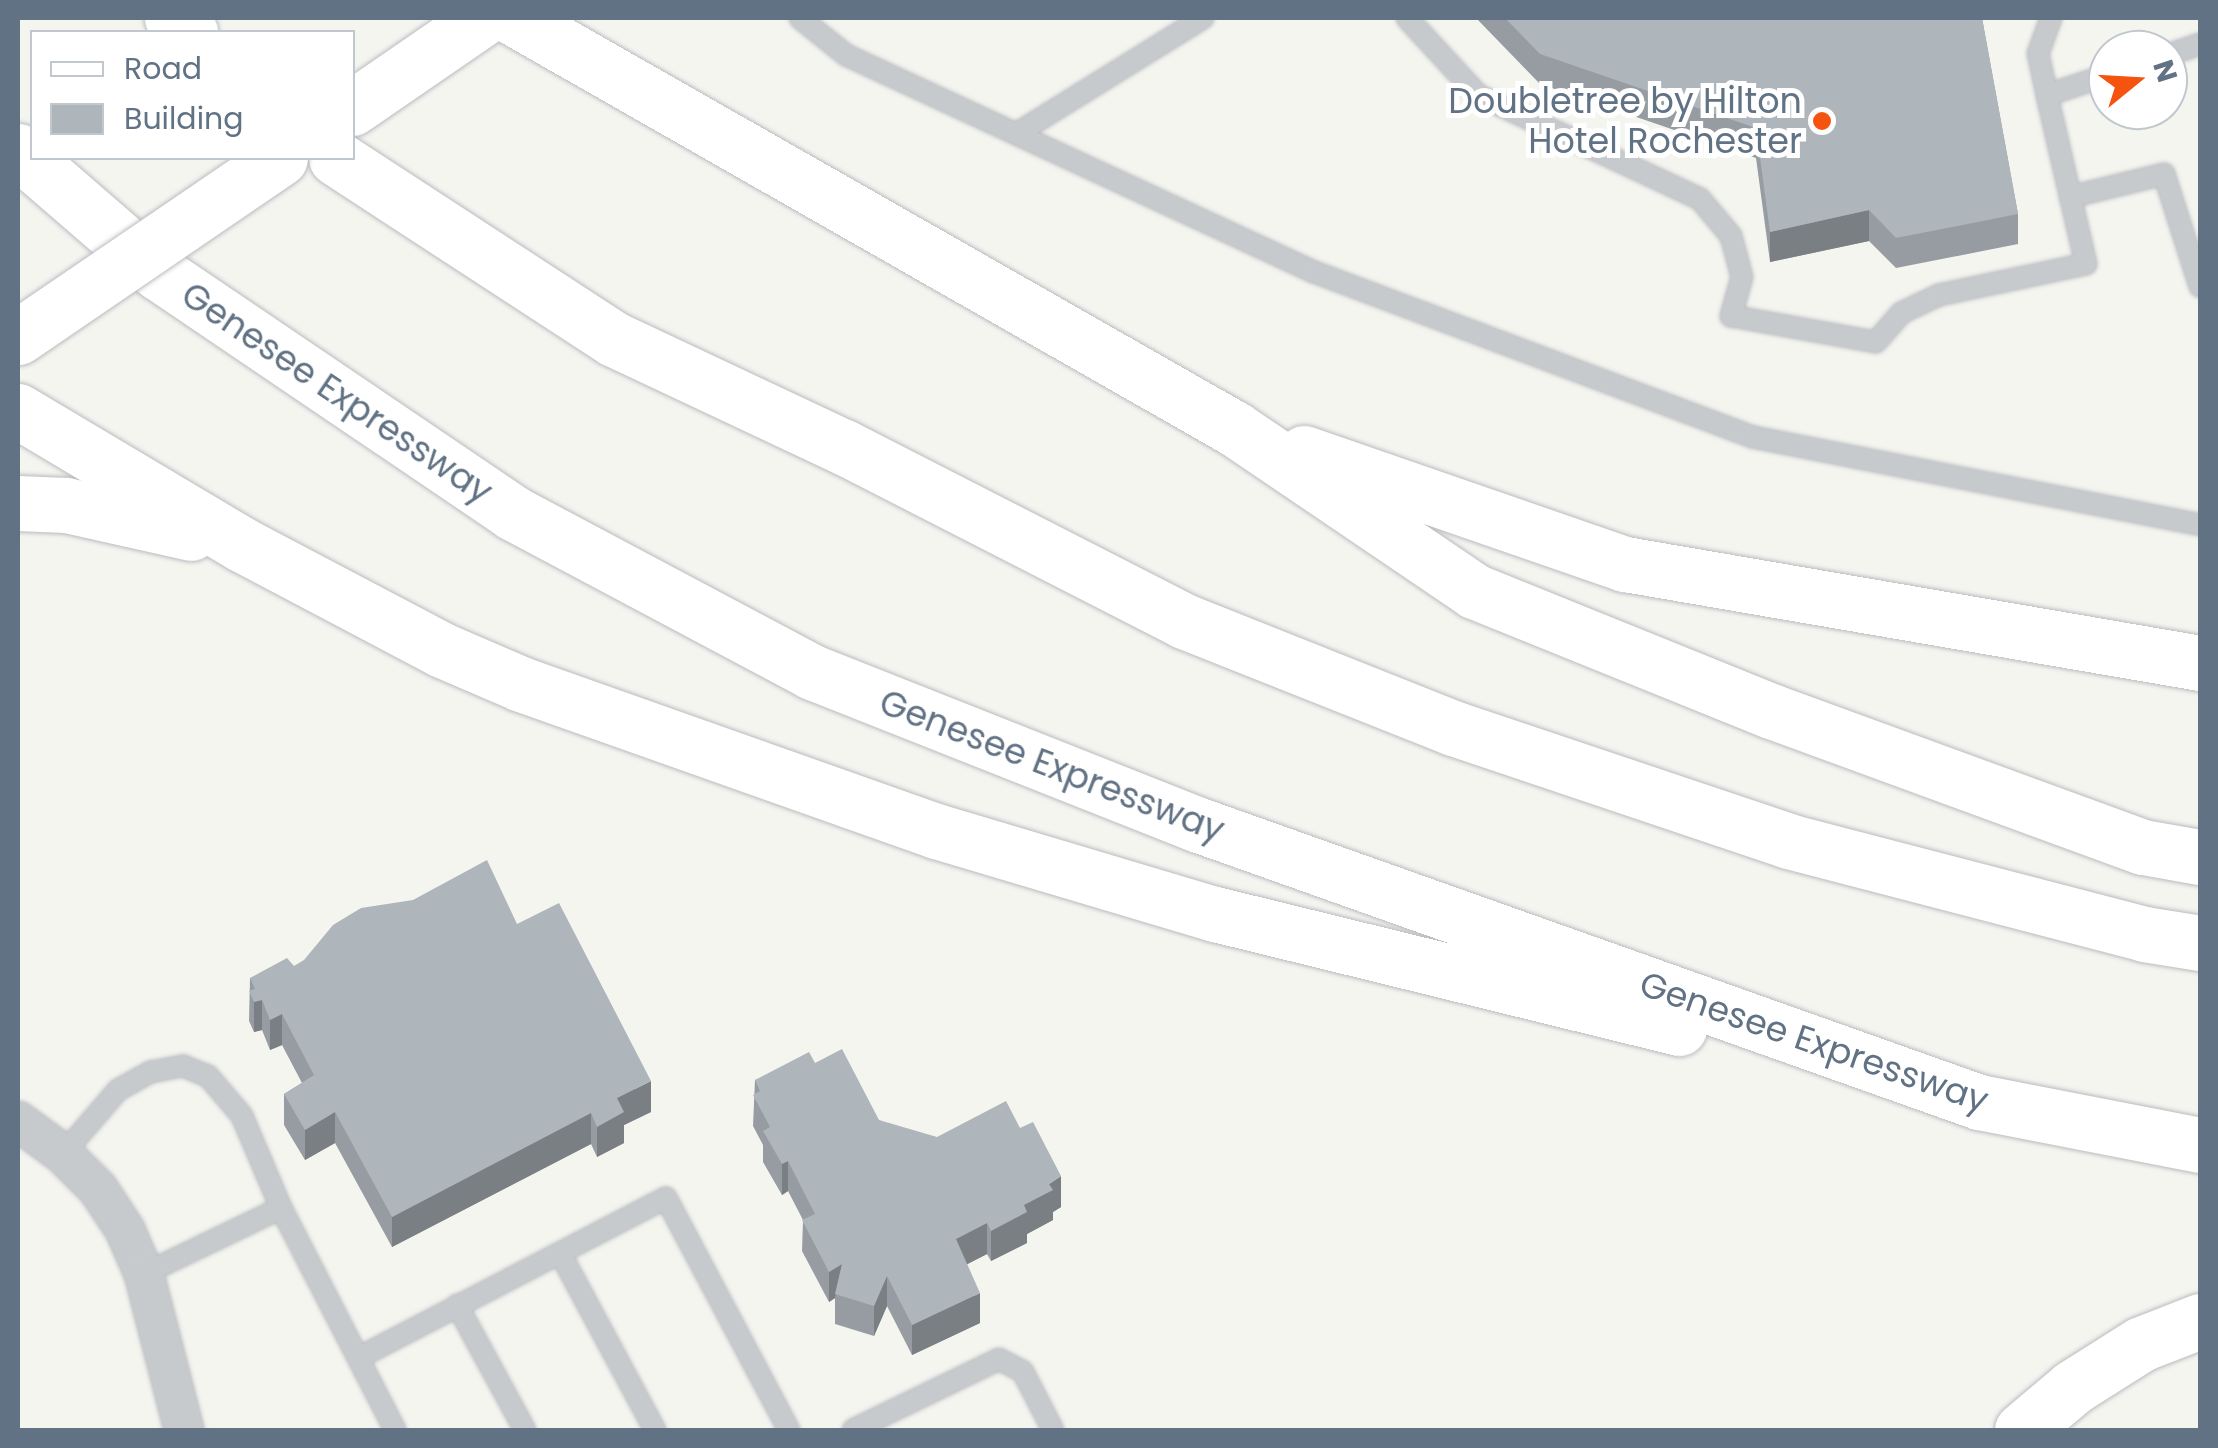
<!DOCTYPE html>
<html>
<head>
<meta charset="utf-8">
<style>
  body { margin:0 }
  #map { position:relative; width:2218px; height:1448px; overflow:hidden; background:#f5f5f0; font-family:Poppins,sans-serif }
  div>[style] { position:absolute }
  .roads { filter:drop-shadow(0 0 2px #b9bcc0) drop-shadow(0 0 2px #b9bcc0) }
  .lane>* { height:20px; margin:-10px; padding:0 10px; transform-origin:10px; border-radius:10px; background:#c7cacd }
  .street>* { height:38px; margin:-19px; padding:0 19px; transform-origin:19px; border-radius:19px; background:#c7cacd }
  .primary>* { height:55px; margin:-27.5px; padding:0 27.5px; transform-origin:27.5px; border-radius:27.5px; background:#fff }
  .highway>* { height:55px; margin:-27.5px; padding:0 27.5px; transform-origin:27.5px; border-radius:27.5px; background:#fff }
  .bridges { filter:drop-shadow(0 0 2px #b9bcc0) drop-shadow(0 0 2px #b9bcc0) }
  .primary-bridge>* { height:55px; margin:-27.5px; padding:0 27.5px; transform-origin:27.5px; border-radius:27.5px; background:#fff }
  .wall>* { inset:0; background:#969ca1 }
  .shaded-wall>* { inset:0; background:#7a7f83 }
  .building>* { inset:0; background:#aeb5bb }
  .dots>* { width:28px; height:28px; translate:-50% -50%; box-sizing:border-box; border:5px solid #fff; border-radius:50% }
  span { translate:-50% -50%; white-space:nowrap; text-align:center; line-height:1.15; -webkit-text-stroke:10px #fff; paint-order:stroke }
  .poi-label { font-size:35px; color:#617285 }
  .right { translate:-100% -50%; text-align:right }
  .street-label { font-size:35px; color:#617285 }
  .frame { position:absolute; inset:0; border:20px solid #617285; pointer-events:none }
  .legend { position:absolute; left:30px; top:30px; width:325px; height:130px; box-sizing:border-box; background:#fff; border:2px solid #c0c7ce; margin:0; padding:12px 18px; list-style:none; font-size:30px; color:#617285 }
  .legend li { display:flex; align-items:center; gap:20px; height:50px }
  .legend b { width:50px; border:2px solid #c0c7ce }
  .north { position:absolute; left:2088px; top:30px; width:100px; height:100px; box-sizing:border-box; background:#fff; border:2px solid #c0c7ce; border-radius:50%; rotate:72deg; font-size:28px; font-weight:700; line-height:40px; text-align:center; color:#617285 }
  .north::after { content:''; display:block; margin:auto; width:35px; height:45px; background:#f55310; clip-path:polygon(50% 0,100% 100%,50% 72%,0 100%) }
</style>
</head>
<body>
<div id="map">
  <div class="roads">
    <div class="lane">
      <div style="left:800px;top:18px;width:59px;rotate:38.8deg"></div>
      <div style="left:846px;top:55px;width:516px;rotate:24.88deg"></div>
      <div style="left:1314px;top:272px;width:469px;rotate:20.6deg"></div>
      <div style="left:1753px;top:437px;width:456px;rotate:11.1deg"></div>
      <div style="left:1407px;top:18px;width:105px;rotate:47.3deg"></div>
      <div style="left:1478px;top:95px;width:245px;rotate:25.1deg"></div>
      <div style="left:1700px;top:199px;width:48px;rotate:50deg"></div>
      <div style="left:1731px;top:236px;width:42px;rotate:75deg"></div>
      <div style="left:1742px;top:277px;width:41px;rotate:105.8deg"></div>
      <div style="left:1731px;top:316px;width:147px;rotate:10.2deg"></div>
      <div style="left:1876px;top:342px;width:38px;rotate:-49deg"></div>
      <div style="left:1901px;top:313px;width:42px;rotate:-25.3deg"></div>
      <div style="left:1939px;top:295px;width:150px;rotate:-11.9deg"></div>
      <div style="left:2086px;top:264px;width:173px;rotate:-103deg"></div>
      <div style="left:2051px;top:18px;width:37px;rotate:110deg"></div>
      <div style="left:2038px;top:53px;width:43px;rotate:77.9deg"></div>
      <div style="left:2047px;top:95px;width:64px;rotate:-18.2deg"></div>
      <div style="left:2168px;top:55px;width:34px;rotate:-19deg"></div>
      <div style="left:1016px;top:134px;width:220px;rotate:-31.8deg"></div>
      <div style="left:2070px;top:197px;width:97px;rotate:-13.7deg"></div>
      <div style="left:2164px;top:174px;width:118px;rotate:72.2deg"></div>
      <div style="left:63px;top:1154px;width:84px;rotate:-49.3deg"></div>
      <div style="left:118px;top:1090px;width:38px;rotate:-29deg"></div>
      <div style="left:151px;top:1072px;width:33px;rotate:-11deg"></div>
      <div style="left:183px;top:1066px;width:27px;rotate:22deg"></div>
      <div style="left:208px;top:1076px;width:52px;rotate:49.6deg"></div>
      <div style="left:242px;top:1116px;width:100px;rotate:67deg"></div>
      <div style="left:281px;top:1208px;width:250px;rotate:62.8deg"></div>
      <div style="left:560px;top:1253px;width:201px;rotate:61.8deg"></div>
      <div style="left:144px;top:1274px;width:152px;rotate:-25.7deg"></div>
      <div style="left:457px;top:1305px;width:142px;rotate:61.5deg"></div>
      <div style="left:358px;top:1358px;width:347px;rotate:-27.5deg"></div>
      <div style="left:666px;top:1198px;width:263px;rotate:62.1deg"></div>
      <div style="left:853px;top:1430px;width:162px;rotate:-25.9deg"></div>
      <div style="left:999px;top:1359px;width:27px;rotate:28deg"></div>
      <div style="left:1023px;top:1372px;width:65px;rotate:62.7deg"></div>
    </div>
    <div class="street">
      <div style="left:18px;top:1121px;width:56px;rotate:36.3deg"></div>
      <div style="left:63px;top:1154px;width:49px;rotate:45deg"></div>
      <div style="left:98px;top:1189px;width:49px;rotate:56.6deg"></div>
      <div style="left:125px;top:1230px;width:48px;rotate:66.6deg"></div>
      <div style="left:144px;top:1274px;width:161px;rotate:75.6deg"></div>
    </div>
    <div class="primary">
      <div style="left:352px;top:108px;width:159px;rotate:-34.5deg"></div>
    </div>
    <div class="highway">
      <div style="left:172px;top:18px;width:23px;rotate:38deg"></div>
      <div style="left:514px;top:18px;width:830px;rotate:29.68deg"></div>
      <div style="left:1235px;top:429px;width:289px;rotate:34.1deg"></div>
      <div style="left:1474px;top:591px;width:320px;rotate:22deg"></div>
      <div style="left:1771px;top:711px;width:396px;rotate:20.1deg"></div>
      <div style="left:2143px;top:847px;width:58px;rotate:10deg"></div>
      <div style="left:18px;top:151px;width:186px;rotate:40.9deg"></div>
      <div style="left:159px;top:273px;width:428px;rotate:34.1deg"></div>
      <div style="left:513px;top:513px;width:339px;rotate:28deg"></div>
      <div style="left:812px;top:672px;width:413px;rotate:21.6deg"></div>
      <div style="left:1196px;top:824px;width:831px;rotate:19.55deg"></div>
      <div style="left:1979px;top:1102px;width:225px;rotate:11deg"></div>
      <div style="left:336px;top:158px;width:332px;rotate:33.1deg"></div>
      <div style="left:614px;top:339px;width:254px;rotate:25.2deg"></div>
      <div style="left:844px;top:447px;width:382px;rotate:27.1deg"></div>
      <div style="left:1184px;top:621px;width:289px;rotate:21.7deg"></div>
      <div style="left:1453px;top:728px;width:354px;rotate:18.6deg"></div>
      <div style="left:1788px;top:841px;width:368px;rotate:14.6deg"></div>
      <div style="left:2144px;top:934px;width:57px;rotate:9.1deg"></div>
      <div style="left:18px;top:411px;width:260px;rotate:30.8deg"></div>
      <div style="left:241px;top:544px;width:227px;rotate:27.8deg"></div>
      <div style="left:442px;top:650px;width:86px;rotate:23.3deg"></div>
      <div style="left:521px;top:684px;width:440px;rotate:19.5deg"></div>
      <div style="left:936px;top:831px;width:291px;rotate:16.6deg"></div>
      <div style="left:1215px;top:914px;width:478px;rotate:13.8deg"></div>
      <div style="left:1304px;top:453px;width:340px;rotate:19.1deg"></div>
      <div style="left:1625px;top:564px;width:583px;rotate:9.77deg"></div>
      <div style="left:18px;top:503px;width:48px;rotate:2.4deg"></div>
      <div style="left:66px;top:505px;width:128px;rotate:12.6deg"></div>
      <div style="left:2022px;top:1430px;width:67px;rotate:-40.1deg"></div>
      <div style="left:2073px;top:1387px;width:80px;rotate:-32.3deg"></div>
      <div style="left:2141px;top:1344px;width:63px;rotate:-21.3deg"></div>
    </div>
  </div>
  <div class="bridges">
    <div class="primary-bridge">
      <div style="left:18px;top:337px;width:317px;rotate:-34.3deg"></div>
    </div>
  </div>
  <div class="wall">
    <div style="clip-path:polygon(1476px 18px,1982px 18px,2018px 214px,2018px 244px,1896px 268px,1869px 241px,1770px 262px,1756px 158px,1540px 84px)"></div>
    <div style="clip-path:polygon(517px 924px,651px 1112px,624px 1125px,624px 1143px,597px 1157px,591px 1144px,392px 1247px,335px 1143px,305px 1160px,284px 1125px,284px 1094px,302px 1083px,282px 1045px,270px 1050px,262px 1030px,254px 1032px,249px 1021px,250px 978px,294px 966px)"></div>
    <div style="clip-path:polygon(815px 1063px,879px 1120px,1061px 1207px,1053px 1212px,1053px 1220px,1027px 1234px,1027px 1243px,991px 1261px,987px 1254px,967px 1264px,980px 1323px,912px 1355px,887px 1306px,874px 1336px,835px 1324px,835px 1298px,829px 1302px,802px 1251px,803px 1220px,788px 1191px,782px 1195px,763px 1162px,763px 1145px,753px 1126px,755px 1080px)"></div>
  </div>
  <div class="shaded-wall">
    <div style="clip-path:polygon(1869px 210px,1869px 241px,1770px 262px,1770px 232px)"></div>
    <div style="clip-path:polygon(262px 1000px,262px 1030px,254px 1032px,254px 1002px)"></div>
    <div style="clip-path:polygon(282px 1014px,282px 1045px,270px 1050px,270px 1020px)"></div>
    <div style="clip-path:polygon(651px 1081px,651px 1112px,624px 1125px,624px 1143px,597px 1157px,597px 1127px,617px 1098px)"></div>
    <div style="clip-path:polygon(335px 1112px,335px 1143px,305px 1160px,305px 1130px)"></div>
    <div style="clip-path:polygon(591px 1113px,591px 1144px,392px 1247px,392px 1217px)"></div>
    <div style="clip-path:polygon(788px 1161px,788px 1191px,782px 1195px,782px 1164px)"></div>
    <div style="clip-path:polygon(1061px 1176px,1061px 1207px,1053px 1212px,1053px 1220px,1027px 1234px,1027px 1243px,991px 1261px,991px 1231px,1049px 1184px)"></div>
    <div style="clip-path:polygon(987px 1223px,987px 1254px,956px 1270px,956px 1239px)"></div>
    <div style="clip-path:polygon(842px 1264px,835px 1298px,829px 1302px,829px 1272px)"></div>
    <div style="clip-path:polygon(887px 1276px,887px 1306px,874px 1336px,874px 1306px)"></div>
    <div style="clip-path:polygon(980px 1293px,980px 1323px,912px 1355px,912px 1325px)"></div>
  </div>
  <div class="building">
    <div style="clip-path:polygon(1505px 18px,1982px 18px,2018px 214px,1896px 238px,1869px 210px,1770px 232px,1756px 128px,1540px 54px)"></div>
    <div style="clip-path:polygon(487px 860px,517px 924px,559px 903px,651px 1081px,617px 1098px,624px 1112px,597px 1127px,591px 1113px,392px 1217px,335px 1112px,305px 1130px,284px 1094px,314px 1075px,282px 1014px,270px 1020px,262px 1000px,254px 1002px,249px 991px,255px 989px,250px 978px,287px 958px,294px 966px,304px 960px,333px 925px,361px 908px,413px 900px)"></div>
    <div style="clip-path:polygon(842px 1049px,879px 1120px,937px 1137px,1006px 1101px,1020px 1128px,1033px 1122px,1061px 1176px,1049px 1184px,1053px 1190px,1024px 1205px,1027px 1212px,991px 1231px,987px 1223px,956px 1239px,980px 1293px,912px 1325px,887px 1276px,874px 1306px,835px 1294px,842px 1264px,829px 1272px,802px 1220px,815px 1214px,788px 1161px,782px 1164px,763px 1131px,770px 1127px,753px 1095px,760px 1091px,755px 1080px,809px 1052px,815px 1063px)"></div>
  </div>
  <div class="dots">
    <div style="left:1822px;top:121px;background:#f55310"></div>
  </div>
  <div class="poi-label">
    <span class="right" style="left:1802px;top:121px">Doubletree by Hilton<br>Hotel Rochester</span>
  </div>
  <div class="street-label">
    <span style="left:337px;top:393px;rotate:34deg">Genesee Expressway</span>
    <span style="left:1052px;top:766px;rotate:21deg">Genesee Expressway</span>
    <span style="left:1814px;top:1042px;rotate:19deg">Genesee Expressway</span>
  </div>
  <div class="frame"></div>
  <ul class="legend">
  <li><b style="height:12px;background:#fff"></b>Road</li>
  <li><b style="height:28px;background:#aeb5bb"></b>Building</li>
  </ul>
  <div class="north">N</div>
</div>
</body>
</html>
